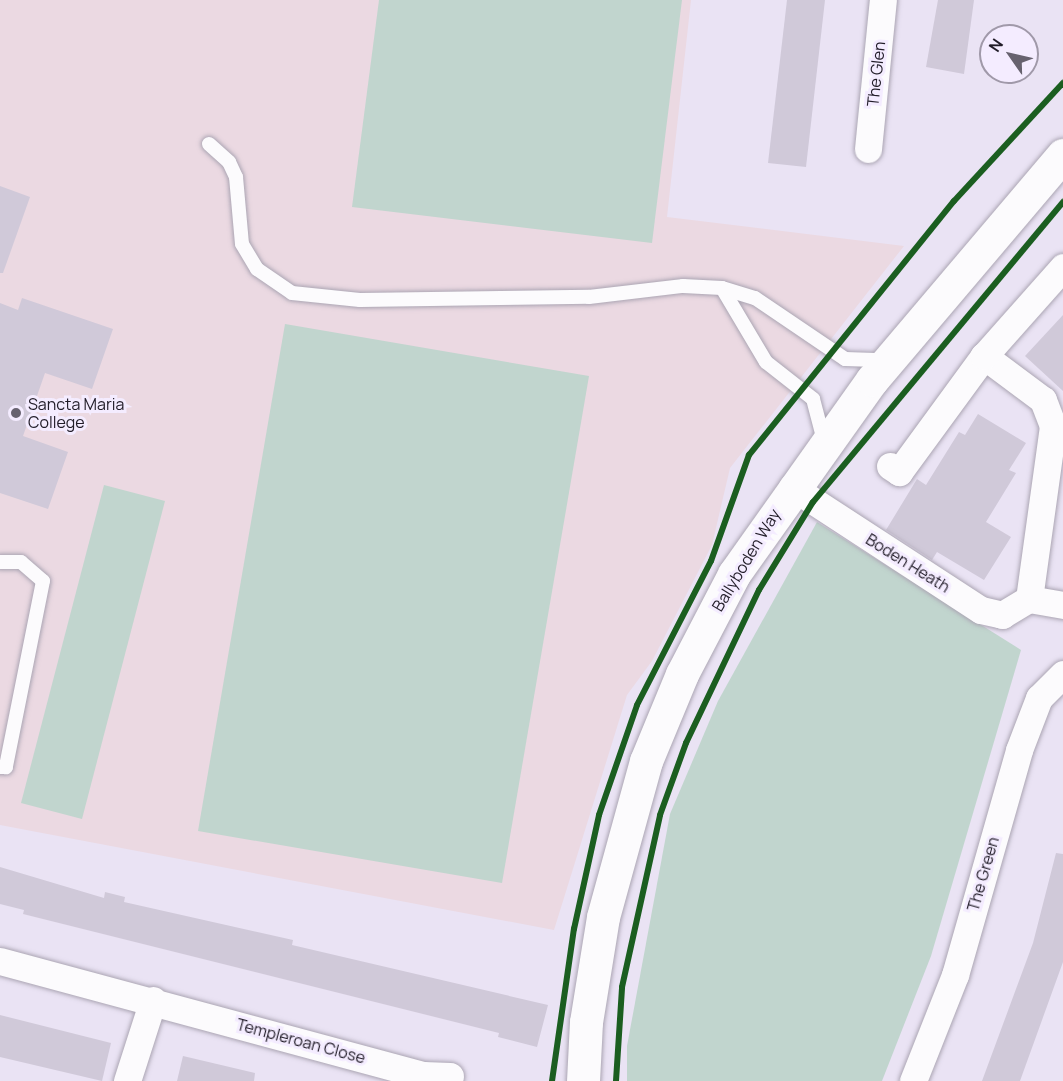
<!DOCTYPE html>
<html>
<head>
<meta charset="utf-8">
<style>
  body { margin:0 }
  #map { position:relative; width:1063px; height:1081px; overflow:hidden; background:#eae3f4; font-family:Manrope,sans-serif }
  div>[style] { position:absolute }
  .education>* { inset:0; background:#ebd9e2 }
  .green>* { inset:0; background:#c1d5ce }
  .building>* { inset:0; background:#d0c9d9 }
  .roads { filter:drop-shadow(0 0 2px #aba5b3) drop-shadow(0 0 2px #aba5b3) }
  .lane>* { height:14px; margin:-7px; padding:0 7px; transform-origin:7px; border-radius:7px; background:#fcfbfd }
  .street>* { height:27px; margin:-13.5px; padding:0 13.5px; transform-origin:13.5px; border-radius:13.5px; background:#fcfbfd }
  .secondary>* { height:33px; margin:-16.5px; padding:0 16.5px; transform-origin:16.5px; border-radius:16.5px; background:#fcfbfd }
  .cycleway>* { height:6px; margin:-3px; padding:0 3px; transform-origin:3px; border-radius:3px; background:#1b5e20 }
  .dots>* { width:16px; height:16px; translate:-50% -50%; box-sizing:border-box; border:3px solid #f4ecff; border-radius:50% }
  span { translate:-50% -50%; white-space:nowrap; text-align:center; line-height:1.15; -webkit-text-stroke:6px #f4ecff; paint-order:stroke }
  .street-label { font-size:16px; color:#211c28 }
  .poi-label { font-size:16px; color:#211c28 }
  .left { translate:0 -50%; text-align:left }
  .north { position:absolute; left:979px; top:24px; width:60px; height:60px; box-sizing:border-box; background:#f4ecff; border:2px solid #a099a9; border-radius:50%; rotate:304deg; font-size:16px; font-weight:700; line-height:24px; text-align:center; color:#211c28 }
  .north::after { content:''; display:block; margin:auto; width:21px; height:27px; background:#67626f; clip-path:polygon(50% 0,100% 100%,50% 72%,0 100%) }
</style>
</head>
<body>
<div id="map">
  <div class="education">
    <div style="clip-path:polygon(0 0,691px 0,667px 217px,904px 246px,730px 468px,712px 545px,652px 661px,627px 695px,554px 930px,0 825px)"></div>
  </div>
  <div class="green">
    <div style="clip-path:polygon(379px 0,682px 0,652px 243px,352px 207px)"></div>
    <div style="clip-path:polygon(285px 324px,589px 376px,502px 883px,198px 831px)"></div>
    <div style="clip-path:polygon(104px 485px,165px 501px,82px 819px,21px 803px)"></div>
    <div style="clip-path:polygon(817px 522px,1021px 650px,931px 956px,882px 1081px,627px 1081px,627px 1046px,670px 814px,718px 701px)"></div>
  </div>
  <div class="building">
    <div style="clip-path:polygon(787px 0,825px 0,806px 167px,768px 163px)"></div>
    <div style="clip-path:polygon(938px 0,974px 0,964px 74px,926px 67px)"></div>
    <div style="clip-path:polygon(0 186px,30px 197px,3px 273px,0 273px)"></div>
    <div style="clip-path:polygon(22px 298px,113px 329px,92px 389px,45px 373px,23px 436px,68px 452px,48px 509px,0 493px,0 303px,18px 310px)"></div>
    <div style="clip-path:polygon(1063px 315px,1063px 391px,1025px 356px)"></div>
    <div style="clip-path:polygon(978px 414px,1026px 443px,1009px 470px,1016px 473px,986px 522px,1011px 537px,984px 580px,937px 552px,932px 560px,886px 530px,917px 479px,926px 485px,959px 432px,965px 435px)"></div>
    <div style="clip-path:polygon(1056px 853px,1063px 854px,1063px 962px,1020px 1081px,982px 1081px,1033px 943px)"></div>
    <div style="clip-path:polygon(0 867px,104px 898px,105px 892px,125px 897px,124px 902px,293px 940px,292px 945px,548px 1005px,537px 1047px,498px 1037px,499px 1033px,23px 914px,24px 910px,0 904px)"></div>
    <div style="clip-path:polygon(0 1015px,111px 1043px,102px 1081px,0 1057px)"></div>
    <div style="clip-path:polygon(183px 1056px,255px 1073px,254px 1081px,177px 1081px)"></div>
  </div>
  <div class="roads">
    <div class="lane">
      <div style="left:209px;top:144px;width:27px;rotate:42deg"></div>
      <div style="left:229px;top:162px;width:17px;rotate:65deg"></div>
      <div style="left:236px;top:177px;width:67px;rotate:84.9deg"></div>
      <div style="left:242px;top:244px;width:29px;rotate:59deg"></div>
      <div style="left:257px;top:269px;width:42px;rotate:34.4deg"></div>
      <div style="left:292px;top:293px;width:68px;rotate:5.9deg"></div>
      <div style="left:360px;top:300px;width:229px;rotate:-0.8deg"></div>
      <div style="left:589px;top:297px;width:95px;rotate:-6.7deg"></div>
      <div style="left:683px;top:286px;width:39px;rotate:3deg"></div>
      <div style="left:722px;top:288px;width:34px;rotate:17deg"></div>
      <div style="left:755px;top:298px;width:109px;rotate:34.1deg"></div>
      <div style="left:845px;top:359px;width:38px;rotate:2deg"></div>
      <div style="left:722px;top:288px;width:86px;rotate:59.3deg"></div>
      <div style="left:766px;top:362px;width:60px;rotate:38.2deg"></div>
      <div style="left:813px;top:399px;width:43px;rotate:75.3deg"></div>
      <div style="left:0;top:562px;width:21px"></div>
      <div style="left:21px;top:562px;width:29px;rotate:41deg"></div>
      <div style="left:43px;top:581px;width:190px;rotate:101.3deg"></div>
      <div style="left:6px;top:767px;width:6px;rotate:180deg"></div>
    </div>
    <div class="street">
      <div style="left:868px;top:149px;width:150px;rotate:-84.3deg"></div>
      <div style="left:890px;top:466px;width:11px;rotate:34deg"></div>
      <div style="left:899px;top:472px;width:144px;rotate:-53.8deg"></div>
      <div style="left:792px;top:487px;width:225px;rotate:33.1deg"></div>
      <div style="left:981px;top:610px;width:22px;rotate:13deg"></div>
      <div style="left:1002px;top:615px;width:31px;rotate:-31deg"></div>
      <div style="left:1029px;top:599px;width:35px;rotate:10deg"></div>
      <div style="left:1029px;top:599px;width:175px;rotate:-82.1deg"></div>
      <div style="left:1053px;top:426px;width:28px;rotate:-111deg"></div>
      <div style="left:1043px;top:400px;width:74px;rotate:-143.3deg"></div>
      <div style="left:984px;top:356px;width:119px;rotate:-48.4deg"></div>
      <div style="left:0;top:961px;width:438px;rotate:15.1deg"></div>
      <div style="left:423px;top:1075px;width:27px;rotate:2deg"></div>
      <div style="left:127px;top:1081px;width:85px;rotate:-72.2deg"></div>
      <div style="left:913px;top:1081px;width:114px;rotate:-68.4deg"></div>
      <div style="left:955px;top:975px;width:234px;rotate:-74.1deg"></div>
      <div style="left:1019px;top:750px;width:56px;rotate:-69deg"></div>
      <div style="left:1039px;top:698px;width:34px;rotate:-45deg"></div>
    </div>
    <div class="secondary">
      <div style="left:583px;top:1081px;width:59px;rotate:-87.1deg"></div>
      <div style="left:586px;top:1022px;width:106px;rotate:-80.8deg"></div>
      <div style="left:603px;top:917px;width:162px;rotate:-74.6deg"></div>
      <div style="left:646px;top:761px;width:94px;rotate:-67.5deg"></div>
      <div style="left:682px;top:674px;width:113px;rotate:-62.5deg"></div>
      <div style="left:734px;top:574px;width:238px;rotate:-54.6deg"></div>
      <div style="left:872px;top:380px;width:295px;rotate:-49.7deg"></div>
    </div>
  </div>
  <div class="cycleway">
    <div style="left:552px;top:1081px;width:154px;rotate:-81.8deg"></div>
    <div style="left:574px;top:929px;width:117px;rotate:-77.6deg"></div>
    <div style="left:599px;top:815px;width:116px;rotate:-70.9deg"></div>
    <div style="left:637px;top:705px;width:162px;rotate:-62.8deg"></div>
    <div style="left:711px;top:561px;width:113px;rotate:-70.3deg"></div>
    <div style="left:749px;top:455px;width:326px;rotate:-51.1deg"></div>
    <div style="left:954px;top:201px;width:161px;rotate:-47.3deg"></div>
    <div style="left:616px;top:1081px;width:94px;rotate:-86.3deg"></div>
    <div style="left:622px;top:987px;width:176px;rotate:-77.5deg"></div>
    <div style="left:660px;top:815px;width:77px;rotate:-70.1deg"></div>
    <div style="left:686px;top:743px;width:170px;rotate:-64.5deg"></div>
    <div style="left:759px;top:590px;width:103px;rotate:-58.5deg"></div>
    <div style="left:813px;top:502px;width:391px;rotate:-50.2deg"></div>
  </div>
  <div class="dots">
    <div style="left:16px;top:413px;background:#67626f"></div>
  </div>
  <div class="street-label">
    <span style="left:876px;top:74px;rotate:-84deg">The Glen</span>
    <span style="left:746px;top:560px;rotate:-59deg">Ballyboden Way</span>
    <span style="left:908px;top:563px;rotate:32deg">Boden Heath</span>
    <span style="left:983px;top:874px;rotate:-74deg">The Green</span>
    <span style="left:301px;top:1041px;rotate:15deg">Templeroan Close</span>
  </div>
  <div class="poi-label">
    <span class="left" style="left:28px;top:413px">Sancta Maria<br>College</span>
  </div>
  <div class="north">N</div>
</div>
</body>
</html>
